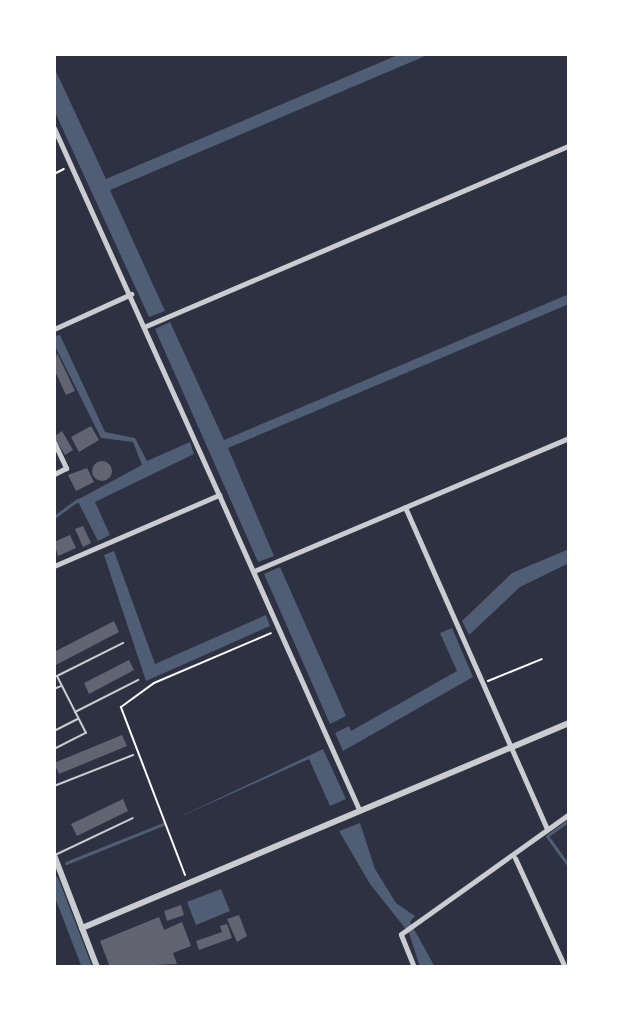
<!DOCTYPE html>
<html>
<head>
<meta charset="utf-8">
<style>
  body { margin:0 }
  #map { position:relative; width:623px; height:1021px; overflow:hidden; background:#2d3142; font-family:"Roboto Condensed",sans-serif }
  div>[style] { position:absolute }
  .water>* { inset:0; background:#4f5d75 }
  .stream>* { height:3px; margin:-1.5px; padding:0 1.5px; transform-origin:1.5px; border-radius:1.5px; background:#4f5d75 }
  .canal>* { height:10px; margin:-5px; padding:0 5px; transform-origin:5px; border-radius:5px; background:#4f5d75 }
  .building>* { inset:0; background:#626471 }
  .round { border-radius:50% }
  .path>* { height:2px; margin:-1px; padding:0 1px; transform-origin:1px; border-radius:1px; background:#fff }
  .service>* { height:2px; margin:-1px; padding:0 1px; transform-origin:1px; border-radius:1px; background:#caccd0 }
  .minor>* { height:5px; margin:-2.5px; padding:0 2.5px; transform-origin:2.5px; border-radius:2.5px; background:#caccd0 }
  .tertiary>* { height:6px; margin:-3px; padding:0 3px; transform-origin:3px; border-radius:3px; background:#caccd0 }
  span { translate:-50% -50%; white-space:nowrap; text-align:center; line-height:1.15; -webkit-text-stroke:6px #fff; paint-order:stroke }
  .frame { position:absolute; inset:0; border:56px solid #fff; pointer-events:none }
</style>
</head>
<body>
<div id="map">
  <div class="water">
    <div style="clip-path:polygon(400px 54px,430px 54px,110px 190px,165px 311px,149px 317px,54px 110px,54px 67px,106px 179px)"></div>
    <div style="clip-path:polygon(569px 294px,569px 304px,228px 448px,274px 556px,258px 562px,155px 329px,170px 322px,224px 440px)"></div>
    <div style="clip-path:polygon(60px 335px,105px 432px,135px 438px,147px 461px,190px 442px,194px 454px,95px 502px,110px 535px,98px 541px,77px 500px,142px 465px,133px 442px,101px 438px,54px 344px,54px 336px)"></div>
    <div style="clip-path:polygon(569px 549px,569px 563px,520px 587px,469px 635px,462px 621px,512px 573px)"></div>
    <div style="clip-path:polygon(114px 551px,155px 664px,266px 615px,270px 626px,146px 681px,104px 555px)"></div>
    <div style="clip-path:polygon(280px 567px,346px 716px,330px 724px,264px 574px)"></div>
    <div style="clip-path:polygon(452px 628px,473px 677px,343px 751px,335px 733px,349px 726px,351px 731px,457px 671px,440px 633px)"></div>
    <div style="clip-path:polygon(323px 749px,346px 799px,330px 806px,309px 759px,173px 820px)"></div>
    <div style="clip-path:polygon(360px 823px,375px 869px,396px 903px,415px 916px,410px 922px,435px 967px,420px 967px,409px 933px,370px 884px,339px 831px)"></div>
    <div style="clip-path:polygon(221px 889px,230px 911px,196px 925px,187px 902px)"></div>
  </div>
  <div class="stream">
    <div style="left:54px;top:517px;width:29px;rotate:-36deg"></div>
    <div style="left:569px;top:820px;width:27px;rotate:144deg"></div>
    <div style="left:547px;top:836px;width:37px;rotate:54deg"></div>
    <div style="left:66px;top:863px;width:105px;rotate:-21.9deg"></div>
  </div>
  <div class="canal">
    <div style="left:54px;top:881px;width:92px;rotate:69deg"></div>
  </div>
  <div class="building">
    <div style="clip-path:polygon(57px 353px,75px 391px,66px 395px,54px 369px)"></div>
    <div style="clip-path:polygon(91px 426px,99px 440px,79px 452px,71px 437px)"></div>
    <div style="clip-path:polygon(62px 431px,73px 450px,65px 455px,54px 437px)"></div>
    <div class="round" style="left:92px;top:461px;width:20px;height:20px"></div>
    <div style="clip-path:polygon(87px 468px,94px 482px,76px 491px,68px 475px)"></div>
    <div style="clip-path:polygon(83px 526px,91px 543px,83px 547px,75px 529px)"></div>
    <div style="clip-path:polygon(70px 535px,76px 548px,58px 556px,54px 542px)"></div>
    <div style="clip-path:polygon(114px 621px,119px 632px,54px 666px,54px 652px)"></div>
    <div style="clip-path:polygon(129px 660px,134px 670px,89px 694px,84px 683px)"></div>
    <div style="clip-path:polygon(122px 735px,127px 746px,59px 774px,54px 763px)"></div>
    <div style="clip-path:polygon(123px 799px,128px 811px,77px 836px,71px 824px)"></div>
    <div style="clip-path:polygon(181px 905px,184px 915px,167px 921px,164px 911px)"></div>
    <div style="clip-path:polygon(239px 915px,247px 936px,237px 942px,227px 919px)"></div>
    <div style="clip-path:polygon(159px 917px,164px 930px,182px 922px,191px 946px,173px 953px,177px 964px,110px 967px,100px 941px)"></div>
    <div style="clip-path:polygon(227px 924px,232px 938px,199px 950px,196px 941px,222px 932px,220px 926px)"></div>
  </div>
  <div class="path">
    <div style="left:54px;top:174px;width:11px;rotate:-27deg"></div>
    <div style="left:488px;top:681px;width:58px;rotate:-22.2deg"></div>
    <div style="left:185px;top:875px;width:180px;rotate:-110.9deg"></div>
    <div style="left:121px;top:707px;width:41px;rotate:-36deg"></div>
    <div style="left:154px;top:683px;width:127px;rotate:-23.1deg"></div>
  </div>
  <div class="service">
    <div style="left:54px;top:689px;width:8px;rotate:-23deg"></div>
    <div style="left:75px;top:712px;width:71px;rotate:-26.9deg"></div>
    <div style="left:54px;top:731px;width:27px;rotate:-27deg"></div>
    <div style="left:54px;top:749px;width:36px;rotate:-27deg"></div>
    <div style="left:86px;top:733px;width:64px;rotate:-117deg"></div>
    <div style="left:57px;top:676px;width:74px;rotate:-26.6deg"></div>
    <div style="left:54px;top:786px;width:85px;rotate:-21.4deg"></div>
    <div style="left:55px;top:855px;width:86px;rotate:-25.4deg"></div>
  </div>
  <div class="minor">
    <div style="left:54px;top:128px;width:402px;rotate:65.8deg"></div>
    <div style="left:146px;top:326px;width:460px;rotate:-23.1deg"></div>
    <div style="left:54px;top:329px;width:85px;rotate:-24.4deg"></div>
    <div style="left:54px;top:442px;width:29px;rotate:65deg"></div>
    <div style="left:66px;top:468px;width:13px;rotate:153deg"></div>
    <div style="left:405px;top:507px;width:352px;rotate:66.2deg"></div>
    <div style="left:54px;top:566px;width:180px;rotate:-23.3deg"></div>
    <div style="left:219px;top:495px;width:344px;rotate:66deg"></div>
    <div style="left:254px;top:571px;width:342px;rotate:-22.9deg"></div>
    <div style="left:515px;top:858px;width:120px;rotate:65.4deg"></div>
    <div style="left:414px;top:967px;width:35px;rotate:-112deg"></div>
    <div style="left:401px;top:934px;width:206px;rotate:-35.5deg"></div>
  </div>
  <div class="tertiary">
    <div style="left:54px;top:855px;width:120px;rotate:69deg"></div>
    <div style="left:82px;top:928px;width:528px;rotate:-22.83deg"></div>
  </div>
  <div class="frame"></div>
</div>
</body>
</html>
